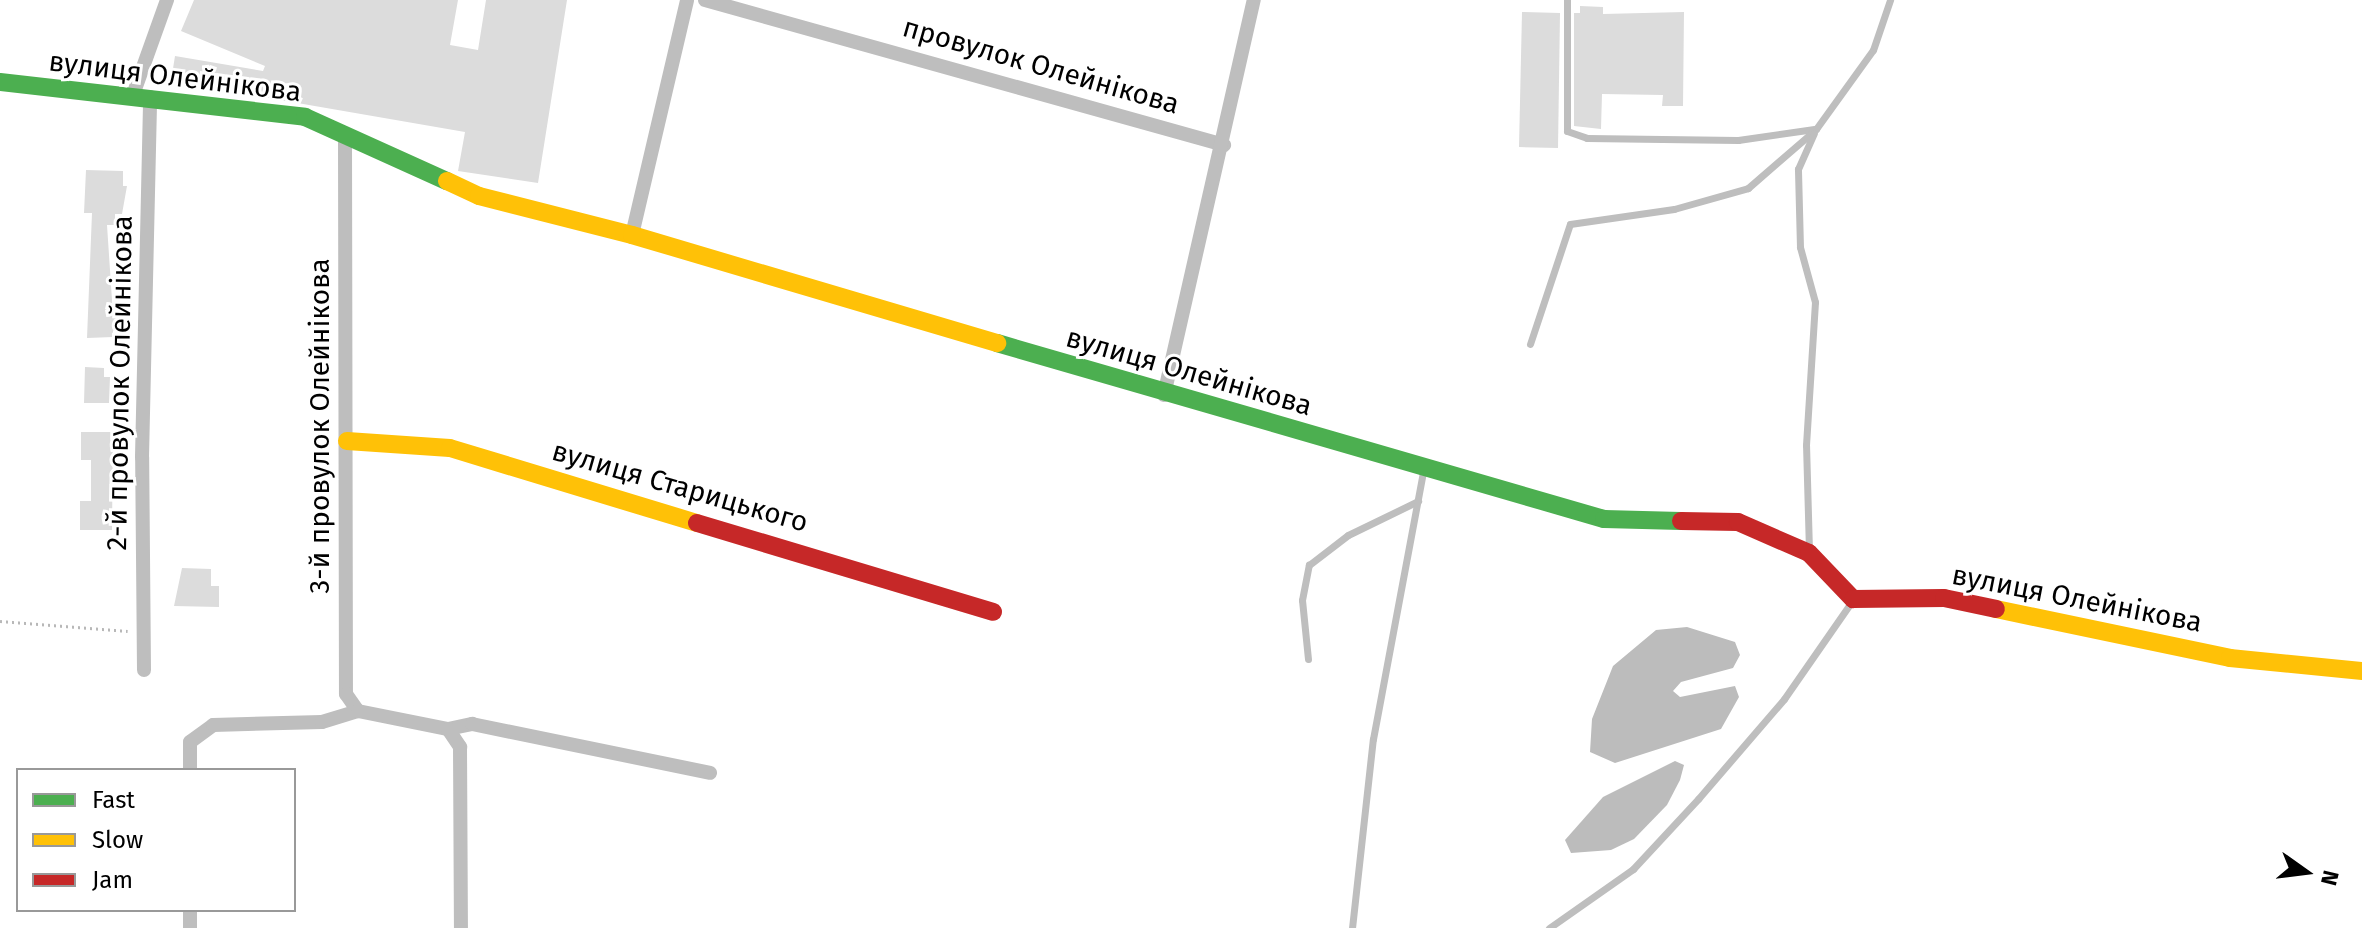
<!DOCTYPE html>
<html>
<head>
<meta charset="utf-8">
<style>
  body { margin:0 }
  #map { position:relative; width:2362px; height:928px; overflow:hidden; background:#fff; font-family:"Fira Sans",sans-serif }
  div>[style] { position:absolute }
  .water>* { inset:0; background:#bcbcbc }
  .building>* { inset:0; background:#dcdcdc }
  .path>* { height:3px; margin-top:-1.5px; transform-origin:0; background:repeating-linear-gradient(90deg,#b8b8b8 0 2px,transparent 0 6px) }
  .lane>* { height:7px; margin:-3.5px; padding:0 3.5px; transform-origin:3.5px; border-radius:3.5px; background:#bebebe }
  .street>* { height:14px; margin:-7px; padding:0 7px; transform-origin:7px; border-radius:7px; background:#bebebe }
  .fast>* { height:18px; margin:-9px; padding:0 9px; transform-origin:9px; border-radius:9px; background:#4caf50 }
  .slow>* { height:18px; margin:-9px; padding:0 9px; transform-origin:9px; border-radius:9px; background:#ffc107 }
  .jam>* { height:18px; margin:-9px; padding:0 9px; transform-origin:9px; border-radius:9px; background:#c62828 }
  span { translate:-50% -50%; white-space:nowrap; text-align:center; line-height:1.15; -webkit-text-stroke:6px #fff; paint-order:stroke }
  .street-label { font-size:28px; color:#000 }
  .legend { position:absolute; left:16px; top:768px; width:280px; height:144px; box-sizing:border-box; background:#fff; border:2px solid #999; margin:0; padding:10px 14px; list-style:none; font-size:24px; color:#000 }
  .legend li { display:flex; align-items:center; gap:16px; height:40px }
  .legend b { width:40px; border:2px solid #999 }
  .north { position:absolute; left:2266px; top:832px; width:80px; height:80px; -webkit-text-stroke:6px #fff; paint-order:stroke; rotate:104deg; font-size:22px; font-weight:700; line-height:32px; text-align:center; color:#000 }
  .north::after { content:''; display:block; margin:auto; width:28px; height:36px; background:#000; clip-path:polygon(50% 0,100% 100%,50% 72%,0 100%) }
</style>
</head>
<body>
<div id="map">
  <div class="water">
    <div style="clip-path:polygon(1687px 627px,1735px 642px,1740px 655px,1733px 668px,1681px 682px,1673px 691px,1680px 697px,1735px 686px,1739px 697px,1721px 729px,1615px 763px,1590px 752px,1592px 719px,1613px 666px,1656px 630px)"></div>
    <div style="clip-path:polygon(1675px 761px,1684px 765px,1680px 780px,1667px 805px,1634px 839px,1611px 850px,1571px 853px,1565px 840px,1603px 797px)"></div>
  </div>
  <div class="building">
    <div style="clip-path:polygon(194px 0,458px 0,450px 45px,478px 50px,486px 0,567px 0,538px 183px,458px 171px,465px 132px,171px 81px,175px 56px,263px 71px,265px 66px,181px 31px)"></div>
    <div style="clip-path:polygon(1580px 6px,1603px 7px,1603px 14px,1684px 12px,1683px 106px,1662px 106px,1663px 95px,1602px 94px,1601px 129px,1574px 126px,1574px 13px,1580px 13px)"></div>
    <div style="clip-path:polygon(1522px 12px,1560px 13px,1558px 148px,1519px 147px)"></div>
    <div style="clip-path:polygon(86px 170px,123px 171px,123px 186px,127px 186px,122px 214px,115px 214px,115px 225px,107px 225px,113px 315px,120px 314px,120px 331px,113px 331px,113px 337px,87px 338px,92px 213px,84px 213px)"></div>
    <div style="clip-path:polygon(85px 367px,104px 368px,104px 377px,110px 377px,109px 403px,84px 403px)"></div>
    <div style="clip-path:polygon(81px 432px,113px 432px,112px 530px,80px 530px,80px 501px,91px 501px,91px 460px,81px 460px)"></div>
    <div style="clip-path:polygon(182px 568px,211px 569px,211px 586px,219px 586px,219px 607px,174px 606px)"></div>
  </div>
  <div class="path">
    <div style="left:0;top:621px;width:128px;rotate:4.5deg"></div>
  </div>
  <div class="lane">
    <div style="left:1567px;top:0;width:131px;rotate:90deg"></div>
    <div style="left:1567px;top:131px;width:21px;rotate:19deg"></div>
    <div style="left:1587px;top:138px;width:151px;rotate:0.8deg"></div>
    <div style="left:1738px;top:140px;width:77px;rotate:-8.2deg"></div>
    <div style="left:1530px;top:344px;width:126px;rotate:-71.6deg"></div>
    <div style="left:1570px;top:224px;width:105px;rotate:-8.2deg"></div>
    <div style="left:1674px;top:209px;width:77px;rotate:-15.8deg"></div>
    <div style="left:1748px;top:188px;width:90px;rotate:-40.9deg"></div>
    <div style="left:1816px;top:129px;width:97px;rotate:-54.2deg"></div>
    <div style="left:1873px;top:50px;width:53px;rotate:-71.2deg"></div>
    <div style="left:1809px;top:551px;width:106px;rotate:-91.6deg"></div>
    <div style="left:1806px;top:445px;width:143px;rotate:-86.4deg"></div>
    <div style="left:1815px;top:302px;width:57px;rotate:-105.3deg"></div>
    <div style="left:1800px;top:247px;width:78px;rotate:-91.5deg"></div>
    <div style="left:1798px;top:169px;width:39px;rotate:-66deg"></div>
    <div style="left:1308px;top:659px;width:59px;rotate:-95.8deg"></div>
    <div style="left:1302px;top:600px;width:36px;rotate:-79deg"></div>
    <div style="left:1309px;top:565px;width:49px;rotate:-37.6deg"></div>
    <div style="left:1348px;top:535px;width:78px;rotate:-25.9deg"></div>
    <div style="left:1352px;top:928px;width:190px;rotate:-83.7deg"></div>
    <div style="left:1373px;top:739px;width:272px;rotate:-79.4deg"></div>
    <div style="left:1549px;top:928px;width:103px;rotate:-35.1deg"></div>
    <div style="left:1633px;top:869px;width:96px;rotate:-47.1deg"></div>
    <div style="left:1698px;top:799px;width:132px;rotate:-49.3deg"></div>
    <div style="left:1784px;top:699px;width:119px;rotate:-55.2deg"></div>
  </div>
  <div class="street">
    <div style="left:705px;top:0;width:539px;rotate:15.61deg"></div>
    <div style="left:133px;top:95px;width:101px;rotate:-70.3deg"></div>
    <div style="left:345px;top:137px;width:557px;rotate:89.9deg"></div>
    <div style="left:346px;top:694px;width:21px;rotate:55deg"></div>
    <div style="left:632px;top:235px;width:241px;rotate:-76.8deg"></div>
    <div style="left:1164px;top:395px;width:405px;rotate:-77.2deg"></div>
    <div style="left:144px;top:670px;width:213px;rotate:-90.5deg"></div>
    <div style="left:142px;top:457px;width:360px;rotate:-88.7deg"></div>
    <div style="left:448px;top:729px;width:25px;rotate:-12deg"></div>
    <div style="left:472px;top:724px;width:243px;rotate:11.6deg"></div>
    <div style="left:190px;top:770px;width:28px;rotate:-90deg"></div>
    <div style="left:190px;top:742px;width:29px;rotate:-36deg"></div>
    <div style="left:213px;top:725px;width:109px;rotate:-1.6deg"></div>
    <div style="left:322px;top:722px;width:38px;rotate:-17deg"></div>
    <div style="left:358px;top:711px;width:92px;rotate:11.3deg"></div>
    <div style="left:448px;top:729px;width:22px;rotate:56deg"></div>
    <div style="left:460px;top:747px;width:181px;rotate:89.7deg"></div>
    <div style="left:190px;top:910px;width:18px;rotate:90deg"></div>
  </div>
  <div class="fast">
    <div style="left:0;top:82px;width:307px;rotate:6.5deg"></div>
    <div style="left:305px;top:117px;width:156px;rotate:24.3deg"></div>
    <div style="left:997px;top:343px;width:632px;rotate:16.17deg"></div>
    <div style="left:1604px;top:519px;width:77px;rotate:1.5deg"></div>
  </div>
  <div class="slow">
    <div style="left:447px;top:181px;width:35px;rotate:25deg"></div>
    <div style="left:479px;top:196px;width:158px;rotate:14.3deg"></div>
    <div style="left:632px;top:235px;width:381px;rotate:16.5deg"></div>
    <div style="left:347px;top:441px;width:103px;rotate:3.9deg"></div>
    <div style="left:450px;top:448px;width:258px;rotate:16.9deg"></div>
    <div style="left:1996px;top:609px;width:239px;rotate:11.8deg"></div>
    <div style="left:2230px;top:658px;width:133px;rotate:5.6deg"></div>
  </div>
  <div class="jam">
    <div style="left:1681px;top:521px;width:57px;rotate:1deg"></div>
    <div style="left:1738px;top:522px;width:77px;rotate:23.6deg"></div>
    <div style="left:1809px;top:553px;width:64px;rotate:46.3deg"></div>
    <div style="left:1853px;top:599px;width:91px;rotate:-0.6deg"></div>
    <div style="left:1944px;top:598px;width:53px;rotate:11.9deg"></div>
    <div style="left:697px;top:523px;width:309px;rotate:16.7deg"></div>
  </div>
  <div class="street-label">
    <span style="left:1041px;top:66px;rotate:16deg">провулок Олейнікова</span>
    <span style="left:175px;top:77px;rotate:7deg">вулиця Олейнікова</span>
    <span style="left:1189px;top:372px;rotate:16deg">вулиця Олейнікова</span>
    <span style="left:120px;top:383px;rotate:-89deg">2-й провулок Олейнікова</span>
    <span style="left:320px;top:426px;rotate:-90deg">3-й провулок Олейнікова</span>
    <span style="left:680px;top:487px;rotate:16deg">вулиця Старицького</span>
    <span style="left:2077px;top:599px;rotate:11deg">вулиця Олейнікова</span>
  </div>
  <ul class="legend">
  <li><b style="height:10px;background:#4caf50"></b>Fast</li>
  <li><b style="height:10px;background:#ffc107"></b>Slow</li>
  <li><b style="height:10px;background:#c62828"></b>Jam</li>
  </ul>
  <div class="north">N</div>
</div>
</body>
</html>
